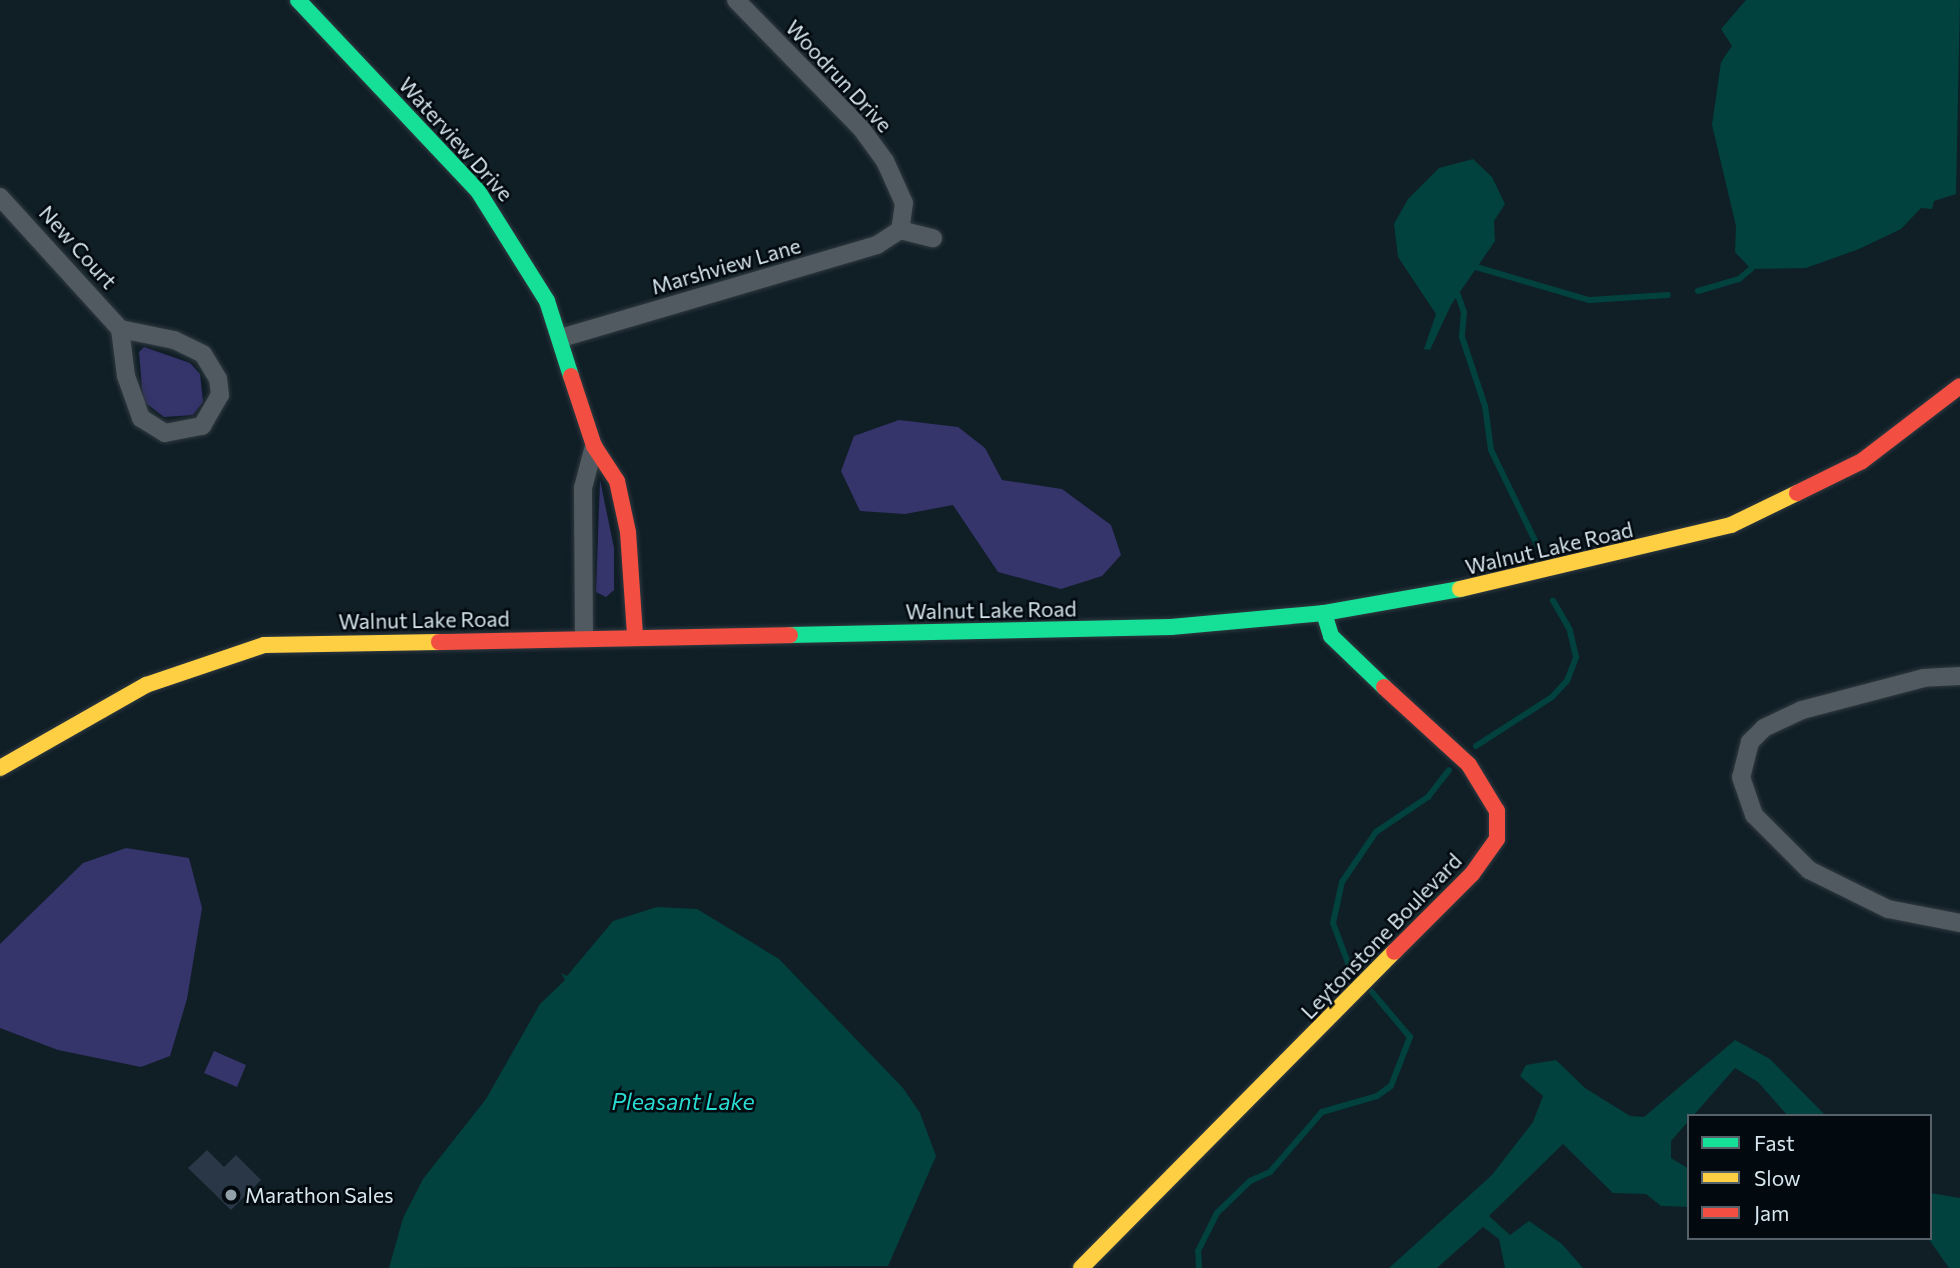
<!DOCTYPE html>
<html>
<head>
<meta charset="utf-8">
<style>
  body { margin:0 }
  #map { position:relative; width:1960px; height:1268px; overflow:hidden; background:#101e26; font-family:Commissioner,sans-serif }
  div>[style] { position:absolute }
  .green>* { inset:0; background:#35346b }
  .water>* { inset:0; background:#01423f }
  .stream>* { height:6px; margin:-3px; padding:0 3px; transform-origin:3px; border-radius:3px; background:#01423f }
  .building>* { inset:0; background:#2a3746 }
  .roads { filter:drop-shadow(0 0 2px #303a40) drop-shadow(0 0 2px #303a40) }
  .street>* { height:18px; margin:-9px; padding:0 9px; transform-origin:9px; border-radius:9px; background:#505a60 }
  .fast>* { height:16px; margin:-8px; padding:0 8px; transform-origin:8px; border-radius:8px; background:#16e098 }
  .slow>* { height:16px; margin:-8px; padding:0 8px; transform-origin:8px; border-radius:8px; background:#ffcf43 }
  .jam>* { height:16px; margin:-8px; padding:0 8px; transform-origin:8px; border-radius:8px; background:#f24e42 }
  .dots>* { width:19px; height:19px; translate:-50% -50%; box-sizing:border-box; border:4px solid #02090f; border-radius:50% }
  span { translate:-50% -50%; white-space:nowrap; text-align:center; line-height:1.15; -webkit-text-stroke:5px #02090f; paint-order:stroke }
  .street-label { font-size:21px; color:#d7e6ef }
  .poi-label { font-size:21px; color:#d7e6ef }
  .left { translate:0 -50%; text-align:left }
  .water-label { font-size:23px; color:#28dcd2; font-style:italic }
  .legend { position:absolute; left:1687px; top:1114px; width:245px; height:126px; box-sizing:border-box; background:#02090f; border:2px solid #576169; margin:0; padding:9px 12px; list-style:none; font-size:21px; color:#d7e6ef }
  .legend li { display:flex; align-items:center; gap:14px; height:35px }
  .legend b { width:35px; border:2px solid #576169 }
</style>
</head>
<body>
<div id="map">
  <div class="green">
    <div style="clip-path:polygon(144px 347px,190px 363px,200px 374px,203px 402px,193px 415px,164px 417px,143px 401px,139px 352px)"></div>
    <div style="clip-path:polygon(899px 420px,958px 427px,985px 448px,1002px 480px,1062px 489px,1111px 525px,1121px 555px,1102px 576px,1061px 589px,998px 572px,953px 505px,905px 514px,860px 511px,841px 471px,854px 436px)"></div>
    <div style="clip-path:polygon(600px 480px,614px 548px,614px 590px,606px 597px,596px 592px)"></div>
    <div style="clip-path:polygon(126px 848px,189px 858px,202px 908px,187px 999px,170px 1056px,141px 1067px,58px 1050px,0 1028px,0 944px,83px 863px)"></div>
    <div style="clip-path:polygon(214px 1051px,246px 1065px,237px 1087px,204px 1073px)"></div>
  </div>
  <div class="water">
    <div style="clip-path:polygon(1746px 0,1960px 0,1956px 194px,1934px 201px,1932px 209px,1921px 208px,1901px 229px,1859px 249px,1806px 268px,1751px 269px,1735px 252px,1736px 226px,1712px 125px,1721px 62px,1732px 46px,1721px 29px)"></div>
    <div style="clip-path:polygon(1473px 159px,1492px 177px,1505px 204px,1494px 221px,1495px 241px,1451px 305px,1430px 350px,1424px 349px,1436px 314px,1398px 257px,1394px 224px,1408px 199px,1439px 168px)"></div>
    <div style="clip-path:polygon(657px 907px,697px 909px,779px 959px,903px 1088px,920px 1113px,936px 1156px,888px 1266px,389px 1268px,403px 1218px,423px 1179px,486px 1099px,540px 1004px,565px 980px,561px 973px,567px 976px,613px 921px)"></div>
    <div style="clip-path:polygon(1735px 1040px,1770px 1059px,1826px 1116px,1788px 1116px,1758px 1082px,1735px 1068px,1671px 1141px,1671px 1158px,1689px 1169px,1689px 1207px,1661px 1206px,1646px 1194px,1613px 1193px,1563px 1144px,1489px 1216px,1510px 1235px,1529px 1221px,1562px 1244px,1583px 1268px,1505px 1268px,1499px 1239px,1483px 1227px,1437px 1268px,1389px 1268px,1492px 1175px,1533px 1122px,1543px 1096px,1520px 1076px,1526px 1065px,1556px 1060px,1585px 1088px,1630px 1116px,1644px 1117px)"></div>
    <div style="clip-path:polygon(1930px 1193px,1960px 1198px,1960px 1268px,1949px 1268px,1928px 1238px)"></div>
  </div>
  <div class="stream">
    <div style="left:1476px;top:267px;width:118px;rotate:16.3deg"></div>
    <div style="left:1589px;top:300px;width:79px;rotate:-3.6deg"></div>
    <div style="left:1698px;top:291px;width:43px;rotate:-16.3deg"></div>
    <div style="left:1739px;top:279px;width:16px;rotate:-40deg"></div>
    <div style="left:1458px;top:295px;width:18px;rotate:71deg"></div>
    <div style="left:1464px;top:312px;width:25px;rotate:95deg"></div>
    <div style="left:1462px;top:337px;width:73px;rotate:71.6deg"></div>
    <div style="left:1485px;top:406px;width:44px;rotate:82.2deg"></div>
    <div style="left:1491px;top:450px;width:112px;rotate:64.1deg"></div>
    <div style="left:1476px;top:746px;width:90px;rotate:-32.8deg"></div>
    <div style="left:1552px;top:697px;width:22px;rotate:-47deg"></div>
    <div style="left:1567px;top:681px;width:26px;rotate:-69deg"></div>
    <div style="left:1576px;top:657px;width:28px;rotate:-103deg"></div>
    <div style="left:1570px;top:630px;width:34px;rotate:-120deg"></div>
    <div style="left:1351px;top:971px;width:51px;rotate:-110.6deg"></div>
    <div style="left:1333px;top:923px;width:42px;rotate:-77.6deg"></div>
    <div style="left:1342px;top:882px;width:60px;rotate:-55.8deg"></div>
    <div style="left:1376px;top:832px;width:63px;rotate:-33.9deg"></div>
    <div style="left:1428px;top:797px;width:34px;rotate:-52deg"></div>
    <div style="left:1199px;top:1268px;width:17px;rotate:-93deg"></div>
    <div style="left:1198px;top:1251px;width:42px;rotate:-63.4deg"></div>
    <div style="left:1217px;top:1213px;width:46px;rotate:-44.1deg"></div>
    <div style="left:1250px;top:1181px;width:22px;rotate:-24deg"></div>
    <div style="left:1270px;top:1172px;width:79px;rotate:-49.1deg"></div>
    <div style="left:1322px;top:1112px;width:57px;rotate:-16.2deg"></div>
    <div style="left:1377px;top:1096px;width:17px;rotate:-36deg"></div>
    <div style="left:1391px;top:1086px;width:53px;rotate:-68.8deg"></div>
    <div style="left:1410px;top:1037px;width:59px;rotate:-130.2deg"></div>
  </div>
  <div class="building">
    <div style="clip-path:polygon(207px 1150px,224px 1167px,236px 1155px,261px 1180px,231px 1210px,188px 1168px)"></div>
  </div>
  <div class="roads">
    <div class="street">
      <div style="left:736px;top:0;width:179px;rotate:45.7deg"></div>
      <div style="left:861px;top:128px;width:41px;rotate:54deg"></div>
      <div style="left:885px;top:161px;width:46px;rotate:65.7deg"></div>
      <div style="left:904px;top:203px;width:27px;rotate:98deg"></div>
      <div style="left:0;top:197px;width:178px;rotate:47.7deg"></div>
      <div style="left:120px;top:329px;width:47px;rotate:82.7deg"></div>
      <div style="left:126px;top:376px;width:45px;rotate:70.3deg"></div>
      <div style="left:141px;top:418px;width:28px;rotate:32deg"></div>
      <div style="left:165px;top:433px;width:38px;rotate:-11deg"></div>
      <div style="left:202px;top:426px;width:36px;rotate:-60deg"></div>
      <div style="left:220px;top:395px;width:16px;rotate:-97deg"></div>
      <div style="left:218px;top:379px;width:29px;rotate:-121deg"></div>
      <div style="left:203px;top:354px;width:32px;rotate:-154deg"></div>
      <div style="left:174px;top:340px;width:55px;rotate:-168.5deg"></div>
      <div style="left:900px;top:230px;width:34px;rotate:14deg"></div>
      <div style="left:561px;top:338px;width:329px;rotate:-16.4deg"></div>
      <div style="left:877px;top:245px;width:27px;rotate:-33deg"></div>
      <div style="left:584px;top:637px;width:149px;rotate:-90.4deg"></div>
      <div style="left:583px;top:488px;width:43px;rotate:-75.3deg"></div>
      <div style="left:1960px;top:676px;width:36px;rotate:177deg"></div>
      <div style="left:1924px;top:678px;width:126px;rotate:165.3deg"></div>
      <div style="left:1802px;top:710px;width:42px;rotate:154.7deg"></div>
      <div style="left:1764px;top:728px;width:20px;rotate:135deg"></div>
      <div style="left:1750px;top:742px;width:36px;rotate:104deg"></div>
      <div style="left:1741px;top:777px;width:40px;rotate:71.1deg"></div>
      <div style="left:1754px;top:815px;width:78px;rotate:45deg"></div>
      <div style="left:1809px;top:870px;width:88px;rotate:26.3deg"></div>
      <div style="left:1888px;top:909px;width:73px;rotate:11deg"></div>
    </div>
    <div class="fast">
      <div style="left:298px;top:0;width:262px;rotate:46.7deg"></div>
      <div style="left:478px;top:191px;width:130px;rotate:57.9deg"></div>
      <div style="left:547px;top:301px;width:79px;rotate:72.3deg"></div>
      <div style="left:1324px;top:613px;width:24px;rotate:73deg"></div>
      <div style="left:1331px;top:636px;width:74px;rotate:43.9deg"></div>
      <div style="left:790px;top:635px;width:381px;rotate:-1.2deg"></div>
      <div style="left:1171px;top:627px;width:154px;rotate:-5.2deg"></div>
      <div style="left:1324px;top:613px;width:138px;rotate:-10deg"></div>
    </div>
    <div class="slow">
      <div style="left:1460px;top:589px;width:278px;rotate:-13.3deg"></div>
      <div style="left:1731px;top:525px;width:73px;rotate:-25.9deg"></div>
      <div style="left:0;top:768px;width:168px;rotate:-29.6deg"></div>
      <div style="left:146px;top:685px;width:125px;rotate:-18.7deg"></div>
      <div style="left:264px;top:645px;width:175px;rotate:-1deg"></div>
      <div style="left:1081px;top:1268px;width:445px;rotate:-45.3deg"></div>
    </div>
    <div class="jam">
      <div style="left:571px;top:376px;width:74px;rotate:71.8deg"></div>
      <div style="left:594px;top:446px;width:42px;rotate:56.7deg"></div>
      <div style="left:617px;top:481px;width:52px;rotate:77.8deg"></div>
      <div style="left:628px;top:532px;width:103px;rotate:86.1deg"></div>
      <div style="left:1797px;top:493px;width:72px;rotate:-26.2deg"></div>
      <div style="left:1862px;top:461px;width:123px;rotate:-37.4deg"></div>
      <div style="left:439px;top:642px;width:351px;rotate:-1.1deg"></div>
      <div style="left:1384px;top:687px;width:115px;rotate:42.5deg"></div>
      <div style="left:1469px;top:765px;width:54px;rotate:58.7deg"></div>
      <div style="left:1497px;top:811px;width:28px;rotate:90deg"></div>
      <div style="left:1497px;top:839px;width:43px;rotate:125.5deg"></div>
      <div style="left:1472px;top:874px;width:110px;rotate:135deg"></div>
    </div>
  </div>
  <div class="dots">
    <div style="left:231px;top:1195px;background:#91a0a9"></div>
  </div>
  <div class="street-label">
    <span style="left:839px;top:76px;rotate:47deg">Woodrun Drive</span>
    <span style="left:456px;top:139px;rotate:48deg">Waterview Drive</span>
    <span style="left:78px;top:247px;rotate:48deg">New Court</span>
    <span style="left:726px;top:266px;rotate:-16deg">Marshview Lane</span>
    <span style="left:1549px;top:548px;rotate:-13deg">Walnut Lake Road</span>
    <span style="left:991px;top:610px;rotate:-1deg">Walnut Lake Road</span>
    <span style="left:424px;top:620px;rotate:-1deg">Walnut Lake Road</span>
    <span style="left:1381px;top:936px;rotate:-46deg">Leytonstone Boulevard</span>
  </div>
  <div class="poi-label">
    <span class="left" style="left:245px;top:1195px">Marathon Sales</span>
  </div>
  <div class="water-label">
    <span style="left:683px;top:1101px">Pleasant Lake</span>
  </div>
  <ul class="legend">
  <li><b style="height:9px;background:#16e098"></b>Fast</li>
  <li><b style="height:9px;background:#ffcf43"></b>Slow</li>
  <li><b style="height:9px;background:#f24e42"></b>Jam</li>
  </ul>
</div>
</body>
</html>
